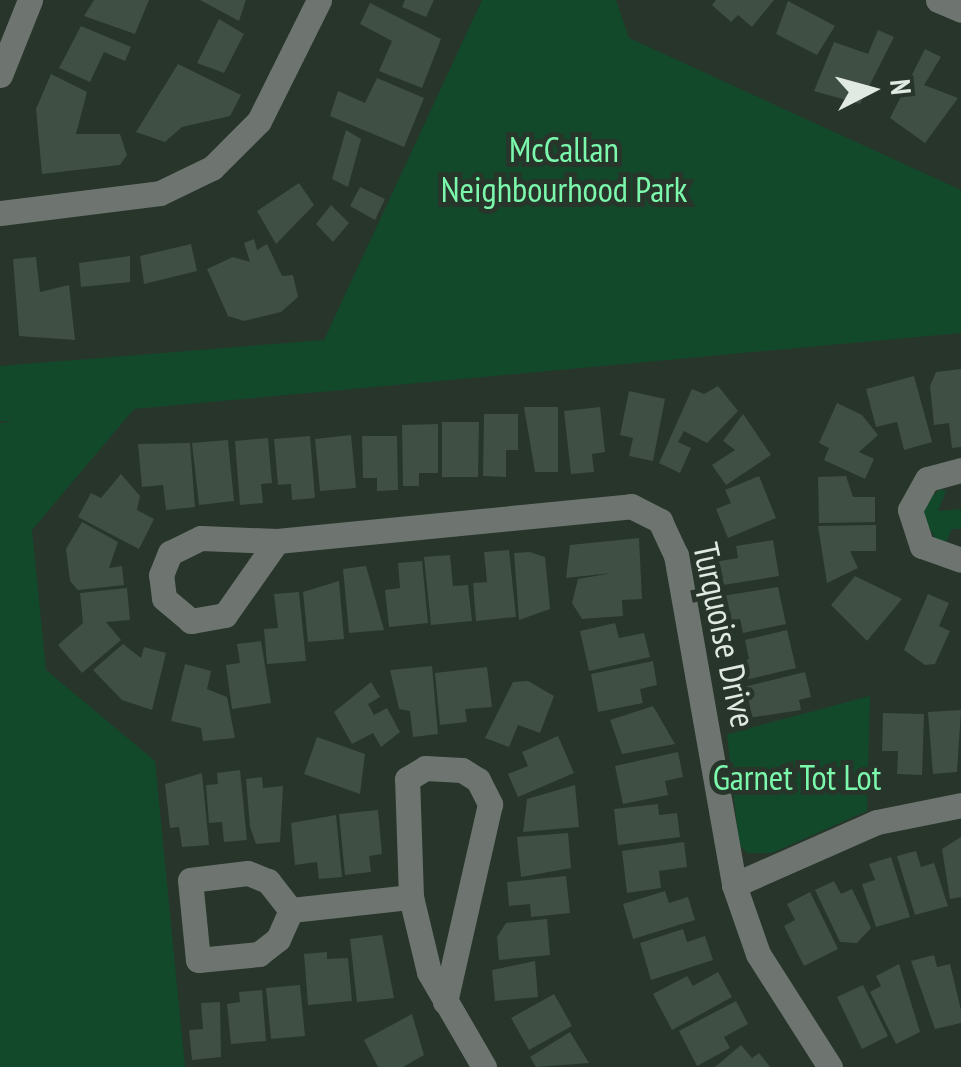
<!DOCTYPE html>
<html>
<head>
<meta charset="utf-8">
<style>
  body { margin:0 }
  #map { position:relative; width:961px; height:1067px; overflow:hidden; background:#27352b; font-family:"PT Sans Narrow",sans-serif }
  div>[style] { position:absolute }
  .green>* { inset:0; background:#13492b }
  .building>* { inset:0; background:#3f4f44 }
  .minor>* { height:25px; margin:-12.5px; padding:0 12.5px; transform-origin:12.5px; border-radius:12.5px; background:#6e7570 }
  span { translate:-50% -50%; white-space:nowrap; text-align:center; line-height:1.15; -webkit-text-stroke:10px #27352b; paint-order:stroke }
  .park-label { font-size:35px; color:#7bf8ac }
  .street-label { font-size:35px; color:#e0e9e2 }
  .north { position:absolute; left:821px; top:40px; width:100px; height:100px; -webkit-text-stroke:8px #27352b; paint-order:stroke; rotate:84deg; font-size:28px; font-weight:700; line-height:40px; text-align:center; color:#e0e9e2 }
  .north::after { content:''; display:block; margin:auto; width:35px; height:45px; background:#e0e9e2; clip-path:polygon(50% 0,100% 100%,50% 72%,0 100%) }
</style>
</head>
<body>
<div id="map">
  <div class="green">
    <div style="clip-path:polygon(482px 0,616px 0,629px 38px,961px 190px,961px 333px,134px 409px,32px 530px,46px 670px,155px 761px,185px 1067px,0 1067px,0 423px,13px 421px,0 421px,0 366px,324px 340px)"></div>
    <div style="clip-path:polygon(940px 489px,946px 491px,938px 511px,961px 509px,961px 529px,952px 529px,942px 551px,919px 509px)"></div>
    <div style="clip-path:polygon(870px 696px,867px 811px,772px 853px,747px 853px,739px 844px,727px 734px)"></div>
  </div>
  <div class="building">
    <div style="clip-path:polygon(94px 0,149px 0,135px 34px,84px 16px)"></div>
    <div style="clip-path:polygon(200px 0,246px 0,239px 21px)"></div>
    <div style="clip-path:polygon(405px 0,434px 0,426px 17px,402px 7px)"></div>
    <div style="clip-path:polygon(716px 0,774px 0,752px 27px,738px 15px,731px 22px,712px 5px)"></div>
    <div style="clip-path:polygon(788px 1px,835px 26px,817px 55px,776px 34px)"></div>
    <div style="clip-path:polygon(370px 3px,441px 39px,422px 88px,379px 71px,392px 41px,360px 24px)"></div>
    <div style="clip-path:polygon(219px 19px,244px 34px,224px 73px,197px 63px)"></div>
    <div style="clip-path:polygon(81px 26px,131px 47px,125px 61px,104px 52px,90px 82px,59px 68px)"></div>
    <div style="clip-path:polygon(878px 30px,894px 37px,860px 104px,814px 91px,834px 42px,868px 54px)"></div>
    <div style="clip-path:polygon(925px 49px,941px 57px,924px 85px,958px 98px,925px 143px,890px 118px)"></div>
    <div style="clip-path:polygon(178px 64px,241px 95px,230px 116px,182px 127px,165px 142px,136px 132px)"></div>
    <div style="clip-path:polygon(51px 74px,87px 92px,76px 134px,120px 134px,127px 155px,120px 165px,42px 174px,36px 109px)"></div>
    <div style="clip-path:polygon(377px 78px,424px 98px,404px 147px,330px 116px,338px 91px,365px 103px)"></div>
    <div style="clip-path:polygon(346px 130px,361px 139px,348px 187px,332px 179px)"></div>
    <div style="clip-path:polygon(299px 183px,314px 205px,276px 244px,257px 211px)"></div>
    <div style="clip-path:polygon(360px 187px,385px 199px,375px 220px,350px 206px)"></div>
    <div style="clip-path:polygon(331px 205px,349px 223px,333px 242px,316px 224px)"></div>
    <div style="clip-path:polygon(254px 239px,257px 250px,267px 244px,282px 276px,293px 275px,298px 297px,281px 312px,244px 321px,228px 316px,207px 269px,233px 257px,250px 262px,244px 243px)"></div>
    <div style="clip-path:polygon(191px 244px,197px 271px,144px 284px,140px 256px)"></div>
    <div style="clip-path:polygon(130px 256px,130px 282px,81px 287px,79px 263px)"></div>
    <div style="clip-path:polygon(36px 257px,40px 292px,69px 285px,75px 340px,19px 336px,13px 259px)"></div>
    <div style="clip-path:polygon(961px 369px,961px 447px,952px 448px,949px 423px,934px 425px,930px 386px,936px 372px)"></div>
    <div style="clip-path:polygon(914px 376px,932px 442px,904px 450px,897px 422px,876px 427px,866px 389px)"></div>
    <div style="clip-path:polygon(718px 386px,738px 411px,707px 443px,684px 431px,678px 442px,691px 448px,680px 473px,659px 463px,692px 389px,704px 394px)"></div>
    <div style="clip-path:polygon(629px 391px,665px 399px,653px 461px,629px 456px,633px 438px,620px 435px)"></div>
    <div style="clip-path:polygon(837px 403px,862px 415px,878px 435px,859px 452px,874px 459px,865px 479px,824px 460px,829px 448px,819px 443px)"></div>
    <div style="clip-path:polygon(524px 407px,558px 407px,558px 472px,535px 472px)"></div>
    <div style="clip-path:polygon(600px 407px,605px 452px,592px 454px,594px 472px,571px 474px,564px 411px)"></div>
    <div style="clip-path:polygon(484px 414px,518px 414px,518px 450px,506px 450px,506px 477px,483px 476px)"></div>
    <div style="clip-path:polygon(743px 414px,771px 455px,726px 485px,712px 465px,735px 450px,723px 441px)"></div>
    <div style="clip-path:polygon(442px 422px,479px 422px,478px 477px,442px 477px)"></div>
    <div style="clip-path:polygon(438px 424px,438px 473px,419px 473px,419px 486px,403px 486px,402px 425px)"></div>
    <div style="clip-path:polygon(351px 435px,356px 488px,320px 491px,315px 439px)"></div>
    <div style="clip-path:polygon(310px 436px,315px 498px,292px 500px,291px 484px,278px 485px,274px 439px)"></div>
    <div style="clip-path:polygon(362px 436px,397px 436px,398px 490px,377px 491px,377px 478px,363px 478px)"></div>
    <div style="clip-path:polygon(268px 438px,272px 483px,261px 484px,263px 503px,240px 505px,235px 441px)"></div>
    <div style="clip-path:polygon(228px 440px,234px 501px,199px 505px,192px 443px)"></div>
    <div style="clip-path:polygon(190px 443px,195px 507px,166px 510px,163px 485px,142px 487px,138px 444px)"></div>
    <div style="clip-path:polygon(121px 474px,140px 496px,137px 510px,154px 519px,139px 549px,78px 517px,91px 493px,101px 498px)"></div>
    <div style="clip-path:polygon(759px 476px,776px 518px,728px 538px,716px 509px,731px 503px,725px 490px)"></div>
    <div style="clip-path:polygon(846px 476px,853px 497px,875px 497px,875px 522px,819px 523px,818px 477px)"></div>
    <div style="clip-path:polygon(82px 522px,118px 542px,109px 568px,122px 566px,124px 585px,78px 590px,70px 581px,66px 549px)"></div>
    <div style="clip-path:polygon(876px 525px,876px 551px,850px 551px,858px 568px,827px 583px,818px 526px)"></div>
    <div style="clip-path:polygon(639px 538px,642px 599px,622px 600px,623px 616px,582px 619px,572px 603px,578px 579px,612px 573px,566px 578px,570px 545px)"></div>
    <div style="clip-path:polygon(773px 540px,779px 576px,717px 586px,714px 562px,738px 558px,736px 546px)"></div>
    <div style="clip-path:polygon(509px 550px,516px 617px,476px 621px,473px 583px,487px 582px,484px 552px)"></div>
    <div style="clip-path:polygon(530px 552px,545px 557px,550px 609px,519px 620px,514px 553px)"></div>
    <div style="clip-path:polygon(450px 555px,453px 586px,468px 585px,472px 621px,431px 625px,424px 557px)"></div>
    <div style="clip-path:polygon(422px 561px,428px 623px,389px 627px,385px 590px,400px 588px,398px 563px)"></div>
    <div style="clip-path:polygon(366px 566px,384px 630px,349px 633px,343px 569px)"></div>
    <div style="clip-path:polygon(855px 576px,902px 599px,867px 641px,831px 605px)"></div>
    <div style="clip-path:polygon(339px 581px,344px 639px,308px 642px,303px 592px)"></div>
    <div style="clip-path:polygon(778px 587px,786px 624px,743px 633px,740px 619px,722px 622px,716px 597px)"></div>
    <div style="clip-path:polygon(127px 588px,130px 620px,106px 622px,121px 640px,82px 673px,58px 645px,83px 623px,80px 593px)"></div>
    <div style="clip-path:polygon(299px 592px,306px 661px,267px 664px,264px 629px,278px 628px,274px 594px)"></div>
    <div style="clip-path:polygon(928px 594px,949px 603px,939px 626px,950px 631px,935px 664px,925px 665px,904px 650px)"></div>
    <div style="clip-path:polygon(615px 623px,619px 638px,644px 633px,650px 657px,589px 671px,580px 631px)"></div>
    <div style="clip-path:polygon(787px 630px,796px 668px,733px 683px,728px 664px,749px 659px,745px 640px)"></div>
    <div style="clip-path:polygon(261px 641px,271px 703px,232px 709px,226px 665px,240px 663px,237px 644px)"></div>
    <div style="clip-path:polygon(123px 644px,141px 658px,144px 647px,166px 653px,152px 710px,122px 700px,93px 670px)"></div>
    <div style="clip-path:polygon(653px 661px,657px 685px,640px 689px,643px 703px,598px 712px,591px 674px)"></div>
    <div style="clip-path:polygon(185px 664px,211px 671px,207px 689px,227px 697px,235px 738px,203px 741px,201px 728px,171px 721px)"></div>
    <div style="clip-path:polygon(432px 666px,438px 734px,413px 737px,410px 711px,399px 709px,390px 670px)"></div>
    <div style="clip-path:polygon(487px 667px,492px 707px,465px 709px,467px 722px,440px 725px,435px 673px)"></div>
    <div style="clip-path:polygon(805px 672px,811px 697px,799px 700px,801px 710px,748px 718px,740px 688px)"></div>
    <div style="clip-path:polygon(528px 681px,554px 696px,540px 733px,518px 725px,509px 747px,485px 738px,513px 682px)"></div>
    <div style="clip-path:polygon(371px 682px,380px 697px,368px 704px,374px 715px,387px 708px,400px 732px,381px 747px,373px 733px,352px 744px,334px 712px)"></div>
    <div style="clip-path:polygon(653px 706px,675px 744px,622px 754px,610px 720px)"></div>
    <div style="clip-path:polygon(961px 710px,957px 772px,933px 774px,928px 712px)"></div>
    <div style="clip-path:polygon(883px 713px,924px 714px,922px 775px,897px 774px,898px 751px,882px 751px)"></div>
    <div style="clip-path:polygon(558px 736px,574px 773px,518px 797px,508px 774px,528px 766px,522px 752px)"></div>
    <div style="clip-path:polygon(317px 737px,365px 754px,360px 794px,304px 774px)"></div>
    <div style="clip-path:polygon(678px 752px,683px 777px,665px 781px,668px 795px,623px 804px,615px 766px)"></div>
    <div style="clip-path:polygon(240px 770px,247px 840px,224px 842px,222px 822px,209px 823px,206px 785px,218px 784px,217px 773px)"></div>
    <div style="clip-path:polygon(202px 773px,209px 845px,182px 847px,179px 827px,170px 828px,165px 784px)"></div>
    <div style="clip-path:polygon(262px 777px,263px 788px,283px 786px,280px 842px,256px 844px,250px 827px,246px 779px)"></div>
    <div style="clip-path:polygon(575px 785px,579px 827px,523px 832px,527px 799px)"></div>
    <div style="clip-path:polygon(658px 804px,659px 815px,677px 813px,680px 837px,618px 845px,614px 809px)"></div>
    <div style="clip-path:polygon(378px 810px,382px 854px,369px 856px,371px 872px,345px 875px,339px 814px)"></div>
    <div style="clip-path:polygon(336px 815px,342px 877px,319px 879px,317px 862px,295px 865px,291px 823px)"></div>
    <div style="clip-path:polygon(568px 833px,571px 868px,521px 877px,517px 837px)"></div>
    <div style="clip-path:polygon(961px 837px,961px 897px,950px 899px,942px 849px)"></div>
    <div style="clip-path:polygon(684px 842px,687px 867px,659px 871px,661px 888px,627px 893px,622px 851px)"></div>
    <div style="clip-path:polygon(916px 851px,921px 867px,934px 863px,948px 906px,915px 915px,897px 856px)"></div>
    <div style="clip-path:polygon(891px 857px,910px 917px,876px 927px,862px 884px,875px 880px,869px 864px)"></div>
    <div style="clip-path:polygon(566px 876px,570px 913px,531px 917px,530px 904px,509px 906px,507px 882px)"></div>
    <div style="clip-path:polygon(834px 881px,841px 894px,852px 889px,871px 928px,857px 943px,840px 942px,815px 890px)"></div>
    <div style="clip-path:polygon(665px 891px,669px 903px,688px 897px,695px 920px,633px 939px,623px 904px)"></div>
    <div style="clip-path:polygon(810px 892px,838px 949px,804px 966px,784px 926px,795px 920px,787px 904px)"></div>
    <div style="clip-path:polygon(547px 919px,550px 955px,499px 960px,497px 937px,506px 923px)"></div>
    <div style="clip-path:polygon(683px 929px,687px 942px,705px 936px,713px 960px,651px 980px,640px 943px)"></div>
    <div style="clip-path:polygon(382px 935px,394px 998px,357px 1002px,350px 939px)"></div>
    <div style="clip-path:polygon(327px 952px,327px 959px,348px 958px,352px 1001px,308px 1005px,304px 954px)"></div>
    <div style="clip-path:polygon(934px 955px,937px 967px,950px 964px,961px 1010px,961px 1023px,935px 1029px,911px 961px)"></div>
    <div style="clip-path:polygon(535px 961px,538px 997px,495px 1001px,492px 970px)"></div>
    <div style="clip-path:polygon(899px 964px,920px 1032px,896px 1044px,870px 992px,881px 986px,876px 976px)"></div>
    <div style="clip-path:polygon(718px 972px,732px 997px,672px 1030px,653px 994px,687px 976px,693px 986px)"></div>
    <div style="clip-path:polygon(300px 985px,305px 1036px,271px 1039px,266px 988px)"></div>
    <div style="clip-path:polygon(863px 985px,888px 1036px,862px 1049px,837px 997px)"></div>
    <div style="clip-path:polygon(262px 990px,266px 1041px,231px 1044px,227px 1004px,240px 1002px,239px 992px)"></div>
    <div style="clip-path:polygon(554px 994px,572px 1026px,529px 1050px,511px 1018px)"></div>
    <div style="clip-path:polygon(736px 1001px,748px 1024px,724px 1037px,730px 1048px,697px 1066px,679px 1031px)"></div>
    <div style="clip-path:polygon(220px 1002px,221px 1057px,192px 1060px,189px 1030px,203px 1029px,201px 1003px)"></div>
    <div style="clip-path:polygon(412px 1014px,424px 1055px,403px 1067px,378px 1067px,364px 1040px)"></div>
    <div style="clip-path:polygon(570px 1032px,589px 1063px,536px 1067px,530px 1057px)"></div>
    <div style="clip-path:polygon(741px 1045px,752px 1058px,759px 1053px,770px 1067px,715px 1067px)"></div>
  </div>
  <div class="minor">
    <div style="left:938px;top:0;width:25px;rotate:23deg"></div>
    <div style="left:0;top:75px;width:81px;rotate:-68.2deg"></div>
    <div style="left:0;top:213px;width:161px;rotate:-7.1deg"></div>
    <div style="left:160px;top:193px;width:58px;rotate:-25.7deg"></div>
    <div style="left:212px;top:168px;width:66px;rotate:-45deg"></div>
    <div style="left:259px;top:121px;width:135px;rotate:-63.6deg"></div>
    <div style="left:961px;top:470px;width:35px;rotate:165deg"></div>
    <div style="left:927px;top:479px;width:35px;rotate:119deg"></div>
    <div style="left:910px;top:510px;width:38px;rotate:72deg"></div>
    <div style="left:922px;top:546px;width:41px;rotate:19.7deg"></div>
    <div style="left:277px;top:541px;width:90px;rotate:125.1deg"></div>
    <div style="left:225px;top:615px;width:35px;rotate:170deg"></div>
    <div style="left:191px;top:621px;width:35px;rotate:-140deg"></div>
    <div style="left:164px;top:598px;width:23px;rotate:-97deg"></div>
    <div style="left:161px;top:575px;width:24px;rotate:-68deg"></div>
    <div style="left:170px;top:553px;width:34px;rotate:-26deg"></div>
    <div style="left:201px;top:538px;width:76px;rotate:2.3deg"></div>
    <div style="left:277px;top:541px;width:356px;rotate:-5.6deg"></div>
    <div style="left:631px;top:506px;width:33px;rotate:27deg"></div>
    <div style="left:660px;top:521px;width:38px;rotate:65deg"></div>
    <div style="left:676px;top:555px;width:335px;rotate:80deg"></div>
    <div style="left:734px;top:885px;width:73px;rotate:70.8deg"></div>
    <div style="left:758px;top:954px;width:134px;rotate:57.5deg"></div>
    <div style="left:248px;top:873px;width:22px;rotate:22deg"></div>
    <div style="left:268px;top:881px;width:37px;rotate:52deg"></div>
    <div style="left:291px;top:910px;width:32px;rotate:114deg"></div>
    <div style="left:278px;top:939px;width:24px;rotate:142deg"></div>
    <div style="left:259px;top:954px;width:61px;rotate:174.4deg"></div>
    <div style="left:198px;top:960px;width:80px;rotate:-95.7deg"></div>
    <div style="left:190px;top:880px;width:58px;rotate:-6.9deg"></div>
    <div style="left:734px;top:885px;width:156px;rotate:-23.8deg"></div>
    <div style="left:877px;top:822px;width:86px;rotate:-11.4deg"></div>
    <div style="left:411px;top:897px;width:118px;rotate:-91.9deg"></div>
    <div style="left:407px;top:779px;width:21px;rotate:-31deg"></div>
    <div style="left:425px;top:768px;width:37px;rotate:3deg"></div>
    <div style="left:462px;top:770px;width:19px;rotate:32deg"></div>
    <div style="left:478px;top:780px;width:27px;rotate:63deg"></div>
    <div style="left:490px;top:804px;width:203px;rotate:102.8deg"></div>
    <div style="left:291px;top:910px;width:121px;rotate:-6.2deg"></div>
    <div style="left:411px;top:897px;width:77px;rotate:76.5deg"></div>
    <div style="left:429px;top:972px;width:110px;rotate:59.9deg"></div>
  </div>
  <div class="park-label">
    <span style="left:564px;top:169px">McCallan<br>Neighbourhood Park</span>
    <span style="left:797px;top:777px">Garnet Tot Lot</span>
  </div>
  <div class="street-label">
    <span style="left:725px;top:635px;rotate:78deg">Turquoise Drive</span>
  </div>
  <div class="north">N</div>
</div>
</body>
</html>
